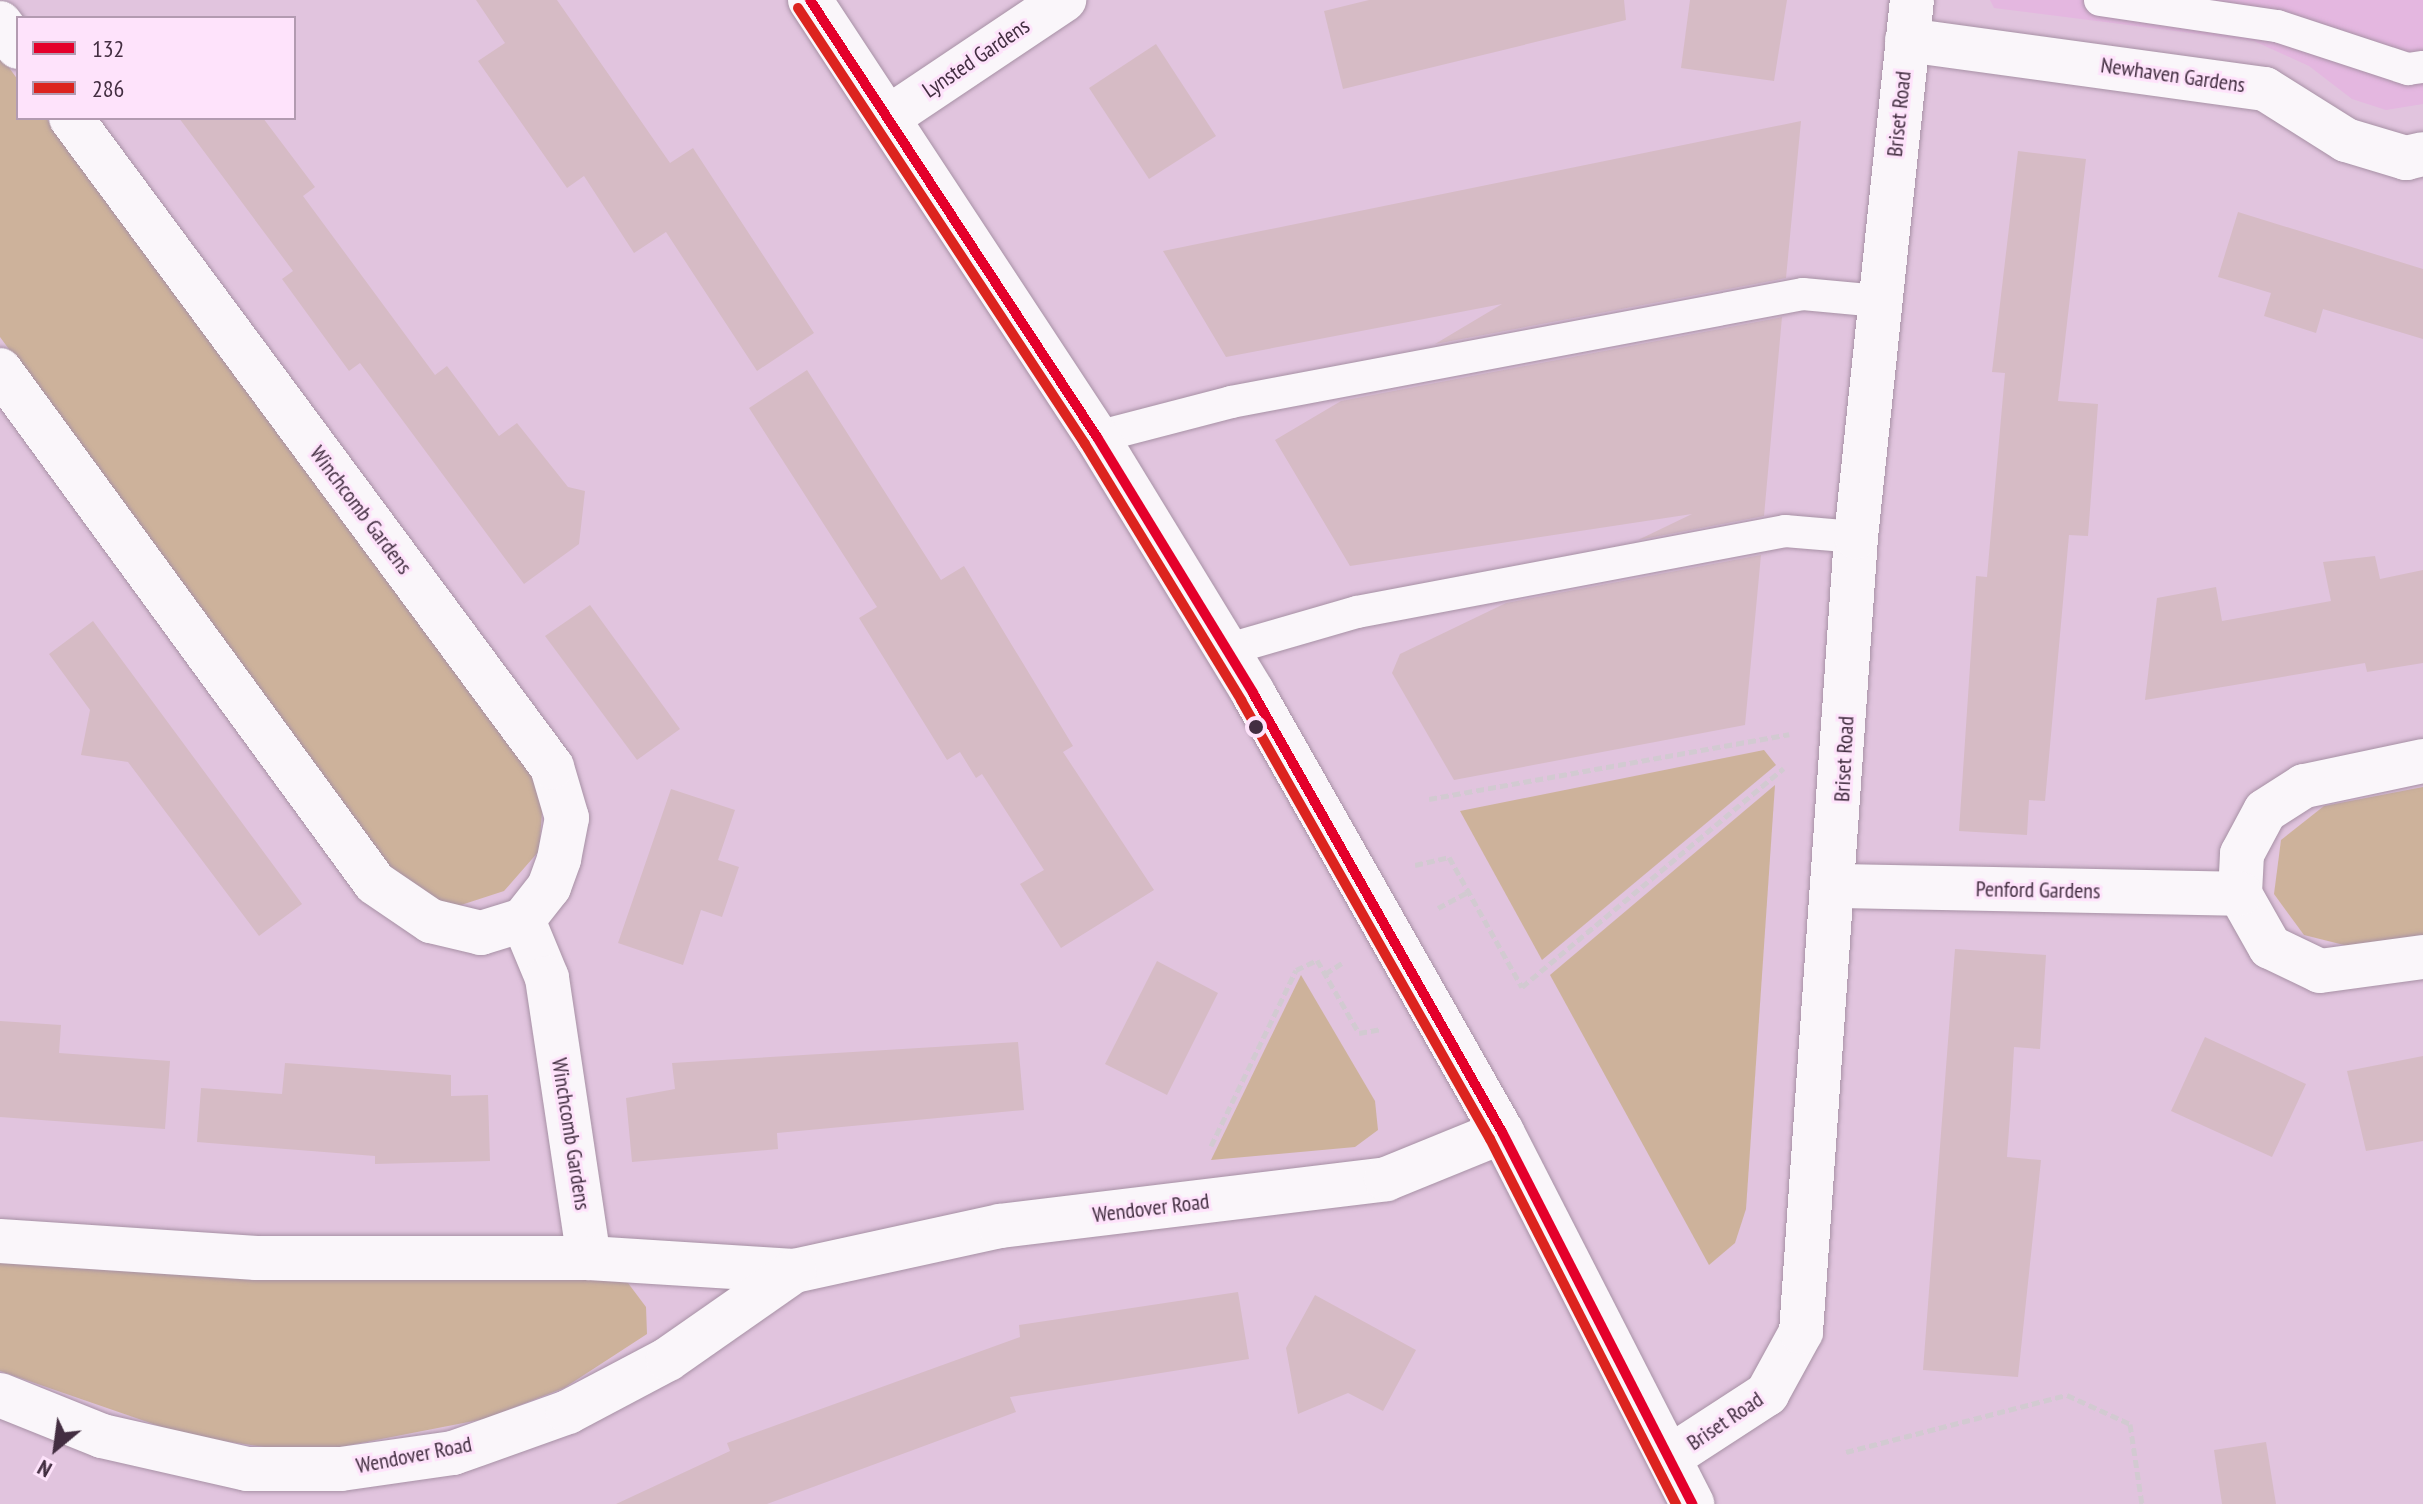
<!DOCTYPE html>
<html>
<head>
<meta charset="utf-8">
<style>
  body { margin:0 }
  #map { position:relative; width:2423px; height:1504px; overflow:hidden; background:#e1c4de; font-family:"PT Sans Narrow",sans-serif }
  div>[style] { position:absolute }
  .built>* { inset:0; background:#e4b7e0 }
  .green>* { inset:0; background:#cdb29b }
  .building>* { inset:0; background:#d6bbc5 }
  .path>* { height:5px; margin-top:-2.5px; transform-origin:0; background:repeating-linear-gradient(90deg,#d2cad1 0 8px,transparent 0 12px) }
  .roads { filter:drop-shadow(0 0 2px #a791a5) drop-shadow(0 0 2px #a791a5) }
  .service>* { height:32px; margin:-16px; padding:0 16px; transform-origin:16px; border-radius:16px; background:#faf6fa }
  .minor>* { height:44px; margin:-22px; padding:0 22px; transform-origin:22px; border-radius:22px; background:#faf6fa }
  .tertiary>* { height:44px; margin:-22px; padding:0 22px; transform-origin:22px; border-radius:22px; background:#faf6fa }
  .bus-1>* { height:10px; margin:-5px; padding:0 5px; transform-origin:5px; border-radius:5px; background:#e4002b }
  .bus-2>* { height:10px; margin:-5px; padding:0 5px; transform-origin:5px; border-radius:5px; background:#dc241f }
  .dots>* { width:22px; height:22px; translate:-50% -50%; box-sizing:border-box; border:4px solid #fee3fb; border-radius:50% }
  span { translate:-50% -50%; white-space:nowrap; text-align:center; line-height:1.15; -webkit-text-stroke:6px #fee3fb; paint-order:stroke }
  .street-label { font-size:22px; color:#432e41 }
  .legend { position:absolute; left:16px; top:16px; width:280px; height:104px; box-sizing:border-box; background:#fee3fb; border:2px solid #b39bb1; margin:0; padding:10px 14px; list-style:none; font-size:24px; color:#432e41 }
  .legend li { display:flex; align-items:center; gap:16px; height:40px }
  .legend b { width:40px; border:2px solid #b39bb1 }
  .north { position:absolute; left:16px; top:1408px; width:80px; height:80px; -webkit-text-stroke:6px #fee3fb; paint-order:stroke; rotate:209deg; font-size:22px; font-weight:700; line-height:32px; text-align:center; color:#432e41 }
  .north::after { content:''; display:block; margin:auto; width:28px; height:36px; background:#432e41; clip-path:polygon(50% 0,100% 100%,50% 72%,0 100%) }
</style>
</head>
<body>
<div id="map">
  <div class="built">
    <div style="clip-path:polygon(1990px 0,2423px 0,2423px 104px,2386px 110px,2352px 99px,2309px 66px,2254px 41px,1994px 8px)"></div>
  </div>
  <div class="green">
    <div style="clip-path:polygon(0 55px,18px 80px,18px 118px,46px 118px,533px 773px,543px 800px,539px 851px,504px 891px,458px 906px,434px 902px,389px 867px,0 337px)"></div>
    <div style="clip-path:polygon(1764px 750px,1776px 765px,1542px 960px,1460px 811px)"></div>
    <div style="clip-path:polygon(1775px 785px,1746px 1209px,1735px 1243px,1709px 1265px,1550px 975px)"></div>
    <div style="clip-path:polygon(2423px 787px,2423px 935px,2356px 948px,2304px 935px,2274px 894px,2281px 840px,2324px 806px)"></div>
    <div style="clip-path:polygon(1301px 975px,1375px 1101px,1378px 1130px,1355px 1147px,1211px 1160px)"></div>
    <div style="clip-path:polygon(0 1260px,255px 1280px,602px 1279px,628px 1283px,646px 1307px,647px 1334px,564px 1388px,484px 1419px,335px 1448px,265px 1447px,188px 1436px,0 1371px)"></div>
  </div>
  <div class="building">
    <div style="clip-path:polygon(476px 0,557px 0,670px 163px,693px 148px,814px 333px,757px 371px,666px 232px,634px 253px,584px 176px,567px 188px,478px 61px,505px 43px)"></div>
    <div style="clip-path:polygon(1369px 0,1624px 0,1626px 20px,1343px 89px,1324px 11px)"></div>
    <div style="clip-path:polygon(1690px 0,1787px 0,1774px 81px,1681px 68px)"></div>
    <div style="clip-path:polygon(1156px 44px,1216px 136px,1149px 179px,1089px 88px)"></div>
    <div style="clip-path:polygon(179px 118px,263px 118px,315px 187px,303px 196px,435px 375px,447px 366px,499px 436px,517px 423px,568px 487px,585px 491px,579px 544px,524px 584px,360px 363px,349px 371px,282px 279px,293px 271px)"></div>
    <div style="clip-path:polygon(1801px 121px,1786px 278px,1435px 344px,1502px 304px,1226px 357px,1163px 251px)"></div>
    <div style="clip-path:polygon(2018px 151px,2086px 159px,2058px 401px,2098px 404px,2088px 536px,2069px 535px,2045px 801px,2029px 800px,2027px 835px,1959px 831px,1976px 576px,1987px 577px,2005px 373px,1992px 372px)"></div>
    <div style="clip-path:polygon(2238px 212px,2423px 269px,2423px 339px,2323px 309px,2316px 333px,2264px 316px,2271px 293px,2218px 277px)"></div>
    <div style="clip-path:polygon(1782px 317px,1764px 516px,1638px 540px,1692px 514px,1350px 566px,1275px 440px,1341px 401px)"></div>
    <div style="clip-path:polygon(807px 370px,941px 580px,964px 566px,1073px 746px,1063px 752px,1154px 890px,1061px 948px,1020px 884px,1044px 870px,982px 774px,976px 778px,960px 752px,947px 760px,859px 618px,877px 607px,749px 408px)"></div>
    <div style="clip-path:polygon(1761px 555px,1745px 725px,1454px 780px,1392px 673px,1400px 654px,1506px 603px)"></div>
    <div style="clip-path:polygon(2375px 556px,2380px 579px,2423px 570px,2423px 663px,2367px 672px,2365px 663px,2145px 700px,2157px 598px,2216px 587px,2222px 621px,2331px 601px,2323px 562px)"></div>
    <div style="clip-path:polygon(590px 605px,680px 729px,637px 760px,545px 636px)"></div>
    <div style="clip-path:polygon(93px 621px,302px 904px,259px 936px,128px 762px,81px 755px,90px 710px,49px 654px)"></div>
    <div style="clip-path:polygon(671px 789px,735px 810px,718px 860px,739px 867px,722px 917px,701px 910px,683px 965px,618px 943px)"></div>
    <div style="clip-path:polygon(1955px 949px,2046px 955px,2040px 1049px,2014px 1047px,2011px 1102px,2007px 1157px,2041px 1160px,2018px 1377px,1923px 1370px)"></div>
    <div style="clip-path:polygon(1157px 961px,1218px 993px,1167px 1095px,1105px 1064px)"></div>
    <div style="clip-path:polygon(0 1021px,61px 1025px,59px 1053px,170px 1061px,165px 1129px,0 1117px)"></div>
    <div style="clip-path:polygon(2205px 1037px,2306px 1084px,2272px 1157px,2171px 1111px)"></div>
    <div style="clip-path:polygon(1018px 1042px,1024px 1110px,777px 1133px,778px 1149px,632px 1162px,626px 1098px,675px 1089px,672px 1063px)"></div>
    <div style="clip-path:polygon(2423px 1056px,2423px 1141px,2366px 1151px,2347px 1071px)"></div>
    <div style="clip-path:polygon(285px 1063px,451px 1075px,451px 1096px,488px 1095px,490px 1161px,375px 1164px,375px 1156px,197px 1142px,201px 1088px,282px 1094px)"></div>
    <div style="clip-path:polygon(1238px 1292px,1249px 1359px,1010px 1397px,1016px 1412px,767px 1504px,616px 1504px,730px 1451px,727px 1443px,1020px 1337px,1019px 1325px)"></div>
    <div style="clip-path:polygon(1315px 1295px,1416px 1350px,1383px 1411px,1348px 1393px,1298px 1414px,1286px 1348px)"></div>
    <div style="clip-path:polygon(2266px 1442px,2276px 1504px,2222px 1504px,2214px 1450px)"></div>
  </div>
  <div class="path">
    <div style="left:1429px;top:799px;width:366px;rotate:-10.2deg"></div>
    <div style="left:1415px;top:865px;width:35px;rotate:-13deg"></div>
    <div style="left:1449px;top:857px;width:149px;rotate:60.7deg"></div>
    <div style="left:1522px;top:987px;width:341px;rotate:-39.9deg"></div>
    <div style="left:1438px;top:908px;width:34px;rotate:-28deg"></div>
    <div style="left:1325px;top:974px;width:20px;rotate:-33deg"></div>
    <div style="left:1211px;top:1146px;width:195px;rotate:-64.2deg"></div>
    <div style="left:1296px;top:970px;width:23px;rotate:-25deg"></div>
    <div style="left:1317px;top:960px;width:84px;rotate:60.1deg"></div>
    <div style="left:1359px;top:1033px;width:23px;rotate:-10deg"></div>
    <div style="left:1846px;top:1452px;width:228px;rotate:-14.5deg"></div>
    <div style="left:2067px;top:1395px;width:69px;rotate:24.7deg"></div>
    <div style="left:2130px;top:1424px;width:81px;rotate:81.5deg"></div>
  </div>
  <div class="roads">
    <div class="service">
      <div style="left:2100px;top:0;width:179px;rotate:8.4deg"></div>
      <div style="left:2277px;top:26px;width:138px;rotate:18.2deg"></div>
      <div style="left:2408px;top:69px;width:15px;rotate:-8deg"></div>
      <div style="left:1097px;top:437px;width:138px;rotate:-14.6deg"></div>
      <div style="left:1231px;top:402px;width:582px;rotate:-10.69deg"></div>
      <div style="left:1803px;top:294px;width:76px;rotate:5.3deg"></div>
      <div style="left:1226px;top:650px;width:136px;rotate:-16.2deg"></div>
      <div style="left:1357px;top:612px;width:436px;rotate:-10.7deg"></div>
      <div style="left:1785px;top:531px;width:71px;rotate:4.8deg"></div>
    </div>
    <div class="minor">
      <div style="left:0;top:23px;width:30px;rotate:53deg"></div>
      <div style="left:1907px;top:40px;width:361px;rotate:7.8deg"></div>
      <div style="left:2265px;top:89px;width:96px;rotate:32.2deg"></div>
      <div style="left:2346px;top:140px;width:63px;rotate:16.7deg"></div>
      <div style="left:2406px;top:158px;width:17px;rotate:-13deg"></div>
      <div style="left:889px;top:117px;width:211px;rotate:-33.8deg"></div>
      <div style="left:0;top:370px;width:635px;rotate:53.83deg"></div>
      <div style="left:375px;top:883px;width:68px;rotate:34.2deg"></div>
      <div style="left:431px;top:921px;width:51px;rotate:13.5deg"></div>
      <div style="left:481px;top:933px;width:44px;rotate:-17.2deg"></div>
      <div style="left:523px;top:920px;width:42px;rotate:-51.8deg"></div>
      <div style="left:549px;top:887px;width:30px;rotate:-70deg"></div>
      <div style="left:559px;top:859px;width:42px;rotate:-79deg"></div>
      <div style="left:567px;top:818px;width:53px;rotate:-106.4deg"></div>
      <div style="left:552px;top:767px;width:808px;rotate:-126.54deg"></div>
      <div style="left:2423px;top:761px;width:122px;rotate:168.1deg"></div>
      <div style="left:2304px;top:786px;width:46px;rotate:147.3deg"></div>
      <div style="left:2265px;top:811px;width:49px;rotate:118.1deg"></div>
      <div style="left:2242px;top:854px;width:40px;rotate:92.9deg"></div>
      <div style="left:2240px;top:894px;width:61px;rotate:60.5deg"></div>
      <div style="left:2270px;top:947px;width:55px;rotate:25.6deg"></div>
      <div style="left:2320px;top:971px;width:104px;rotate:-7.7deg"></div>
      <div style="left:1836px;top:886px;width:404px;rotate:1.1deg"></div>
      <div style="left:523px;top:920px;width:63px;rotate:67.5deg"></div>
      <div style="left:547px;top:978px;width:283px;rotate:81.5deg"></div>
      <div style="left:0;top:1241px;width:257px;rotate:3.8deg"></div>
      <div style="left:256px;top:1258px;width:333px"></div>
      <div style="left:589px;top:1258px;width:205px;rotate:3.6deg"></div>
      <div style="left:794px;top:1271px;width:211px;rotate:-12.3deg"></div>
      <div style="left:1000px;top:1226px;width:389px;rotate:-6.9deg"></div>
      <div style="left:1386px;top:1179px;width:125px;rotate:-22.1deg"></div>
      <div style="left:0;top:1395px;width:110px;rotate:21.9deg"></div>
      <div style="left:102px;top:1436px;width:149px;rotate:12.8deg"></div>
      <div style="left:247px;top:1469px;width:94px"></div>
      <div style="left:341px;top:1469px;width:113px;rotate:-8.1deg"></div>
      <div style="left:453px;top:1453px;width:122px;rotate:-19.6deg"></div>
      <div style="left:568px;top:1412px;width:113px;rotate:-27.9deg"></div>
      <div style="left:668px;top:1359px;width:154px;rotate:-34.9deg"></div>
      <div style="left:1670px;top:1457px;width:116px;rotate:-33deg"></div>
      <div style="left:1767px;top:1394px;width:71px;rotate:-61.3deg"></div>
      <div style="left:1801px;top:1332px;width:797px;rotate:-86.04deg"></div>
      <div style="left:1856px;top:537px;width:540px;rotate:-84.05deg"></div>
    </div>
    <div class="tertiary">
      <div style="left:810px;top:0;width:523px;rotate:56.71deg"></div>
      <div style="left:1097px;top:437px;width:300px;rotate:58.6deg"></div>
      <div style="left:1253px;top:693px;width:505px;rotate:60.44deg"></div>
      <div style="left:1502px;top:1132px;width:418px;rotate:62.9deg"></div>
    </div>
  </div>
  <div class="bus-1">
    <div style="left:810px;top:0;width:523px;rotate:56.71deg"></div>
    <div style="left:1097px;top:437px;width:300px;rotate:58.6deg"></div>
    <div style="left:1253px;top:693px;width:505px;rotate:60.44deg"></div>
    <div style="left:1502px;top:1132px;width:418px;rotate:62.9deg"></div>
  </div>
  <div class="bus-2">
    <div style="left:798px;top:8px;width:522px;rotate:56.64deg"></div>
    <div style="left:1085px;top:444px;width:300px;rotate:58.6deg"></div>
    <div style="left:1241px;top:700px;width:505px;rotate:60.44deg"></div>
    <div style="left:1490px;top:1139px;width:410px;rotate:63deg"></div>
  </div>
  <div class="dots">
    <div style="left:1256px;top:727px;background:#432e41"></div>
  </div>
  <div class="street-label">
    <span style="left:976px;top:58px;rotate:-34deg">Lynsted Gardens</span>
    <span style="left:2173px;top:75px;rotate:8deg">Newhaven Gardens</span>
    <span style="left:1899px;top:114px;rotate:-84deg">Briset Road</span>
    <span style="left:361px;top:510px;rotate:53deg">Winchcomb Gardens</span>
    <span style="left:1844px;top:759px;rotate:-87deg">Briset Road</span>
    <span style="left:2038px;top:890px;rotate:1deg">Penford Gardens</span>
    <span style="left:571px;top:1134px;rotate:81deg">Winchcomb Gardens</span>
    <span style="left:1151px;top:1208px;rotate:-7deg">Wendover Road</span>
    <span style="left:1725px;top:1421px;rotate:-34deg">Briset Road</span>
    <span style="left:414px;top:1455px;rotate:-11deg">Wendover Road</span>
  </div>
  <ul class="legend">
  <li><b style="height:10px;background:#e4002b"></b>132</li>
  <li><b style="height:10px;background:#dc241f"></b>286</li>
  </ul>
  <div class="north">N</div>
</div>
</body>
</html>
